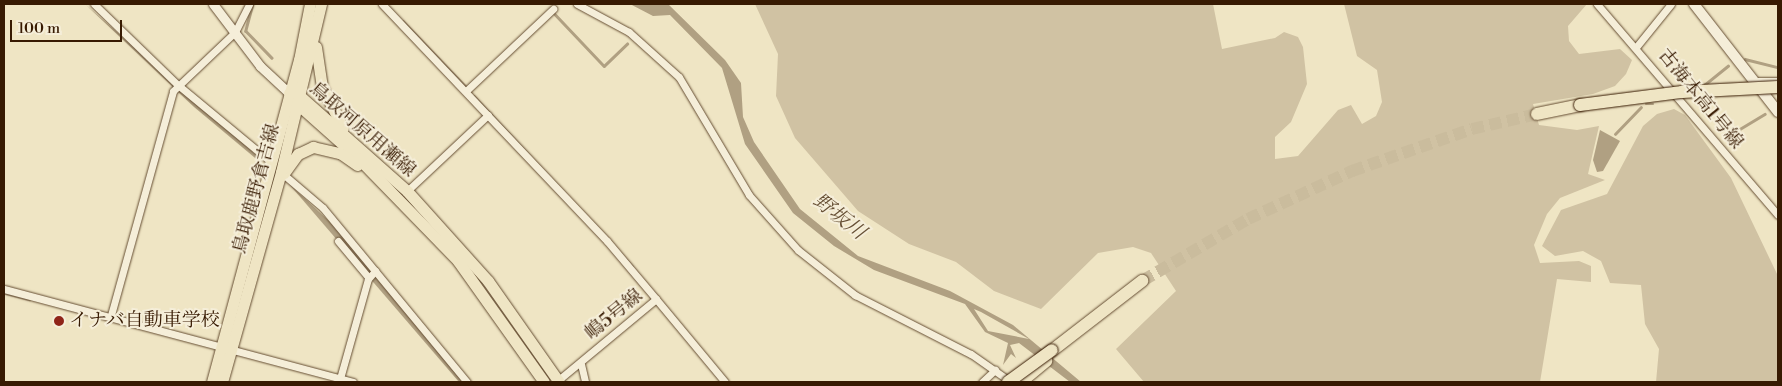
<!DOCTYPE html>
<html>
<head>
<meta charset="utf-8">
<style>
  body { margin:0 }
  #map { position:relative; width:1782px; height:386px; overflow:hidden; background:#efe5c4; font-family:"Libre Bodoni","Noto Serif JP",serif }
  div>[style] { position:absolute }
  .green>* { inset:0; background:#d0c2a3 }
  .water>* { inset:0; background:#b0a082 }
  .stream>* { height:2.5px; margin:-1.25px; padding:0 1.25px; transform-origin:1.25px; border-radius:1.25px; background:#b0a082 }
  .motorway-tunnel>* { height:12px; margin-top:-6px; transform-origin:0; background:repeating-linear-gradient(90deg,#cabc9d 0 12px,transparent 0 18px) }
  .roads { filter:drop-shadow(0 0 1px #654d32) drop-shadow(0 0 1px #654d32) }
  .minor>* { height:7px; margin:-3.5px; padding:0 3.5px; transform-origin:3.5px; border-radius:3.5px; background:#f5eed9 }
  .tertiary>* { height:9px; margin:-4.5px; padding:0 4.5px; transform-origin:4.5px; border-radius:4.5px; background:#f5eed9 }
  .secondary>* { height:10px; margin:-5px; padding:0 5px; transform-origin:5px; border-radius:5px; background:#f5eed9 }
  .primary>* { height:11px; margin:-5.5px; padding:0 5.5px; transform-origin:5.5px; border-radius:5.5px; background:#efe5c4 }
  .motorway>* { height:12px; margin:-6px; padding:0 6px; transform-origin:6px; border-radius:6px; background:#efe5c4 }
  .bridges { filter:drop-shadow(0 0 1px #371a02) drop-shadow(0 0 1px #371a02) }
  .motorway-bridge>* { height:12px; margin:-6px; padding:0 6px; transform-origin:6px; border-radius:6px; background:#efe5c4 }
  .dots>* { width:14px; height:14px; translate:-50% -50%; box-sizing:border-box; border:2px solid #f5eed9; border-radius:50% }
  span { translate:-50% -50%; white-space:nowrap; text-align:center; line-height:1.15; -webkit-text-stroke:4px #f5eed9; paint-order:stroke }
  .street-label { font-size:19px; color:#371a02 }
  .poi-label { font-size:19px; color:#371a02 }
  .left { translate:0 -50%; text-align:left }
  .water-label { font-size:20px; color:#675035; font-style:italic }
  .frame { position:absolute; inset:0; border:5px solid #371a02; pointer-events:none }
  .scale { position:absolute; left:10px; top:20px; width:112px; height:22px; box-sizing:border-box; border:2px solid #371a02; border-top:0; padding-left:6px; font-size:15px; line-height:18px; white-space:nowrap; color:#371a02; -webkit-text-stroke:4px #f5eed9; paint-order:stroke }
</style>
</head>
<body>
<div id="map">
  <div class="green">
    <div style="clip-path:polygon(755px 4px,1213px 4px,1222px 49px,1275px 38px,1284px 32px,1298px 37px,1303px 47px,1307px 84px,1291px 122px,1275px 137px,1275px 159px,1298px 156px,1338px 110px,1351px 105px,1362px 124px,1376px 116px,1382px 102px,1377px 70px,1357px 56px,1344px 4px,1587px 4px,1568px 26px,1569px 41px,1579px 54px,1620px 49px,1632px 60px,1626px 74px,1615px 86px,1593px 94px,1533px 104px,1539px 125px,1577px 130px,1599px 126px,1588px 174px,1605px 180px,1560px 198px,1547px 214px,1534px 245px,1540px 263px,1579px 261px,1591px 266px,1591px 282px,1557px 279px,1540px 382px,1144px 382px,1116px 349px,1176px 291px,1151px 253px,1133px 247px,1098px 253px,1041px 309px,994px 291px,956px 262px,909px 244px,858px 211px,795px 138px,776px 96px,778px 54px)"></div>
    <div style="clip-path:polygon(1674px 109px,1685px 115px,1731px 178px,1778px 276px,1778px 382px,1656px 382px,1659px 349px,1645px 324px,1641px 285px,1610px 283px,1601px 261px,1583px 251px,1555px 256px,1542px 246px,1561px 210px,1607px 194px,1643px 126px,1657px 114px)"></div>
  </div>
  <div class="water">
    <div style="clip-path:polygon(85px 4px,262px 160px,261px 163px,194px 107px)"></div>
    <div style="clip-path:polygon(evenodd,630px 4px,668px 4px,725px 60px,741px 83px,743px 117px,754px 142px,800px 209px,858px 256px,950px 291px,1013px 325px,1081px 382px,1070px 382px,1019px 343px,1010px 345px,1016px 358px,1011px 354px,1003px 365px,1008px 343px,985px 332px,965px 304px,874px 270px,834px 246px,793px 213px,745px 144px,722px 68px,670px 15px,653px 16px,630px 4px,974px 309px,981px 312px,1029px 339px,988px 331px,974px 309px)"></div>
    <div style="clip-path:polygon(1600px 130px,1620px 141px,1603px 171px,1597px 172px,1593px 160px)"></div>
    <div style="clip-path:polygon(289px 184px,330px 222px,463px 382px,459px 382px)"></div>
  </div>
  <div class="stream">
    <div style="left:253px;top:4px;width:28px;rotate:105deg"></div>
    <div style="left:246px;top:31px;width:37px;rotate:46deg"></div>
    <div style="left:553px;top:12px;width:74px;rotate:46.6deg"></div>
    <div style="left:604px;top:66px;width:32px;rotate:-44deg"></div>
    <div style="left:403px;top:21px;width:91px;rotate:46.3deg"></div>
    <div style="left:1745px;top:59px;width:34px;rotate:14deg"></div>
    <div style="left:1703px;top:86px;width:32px;rotate:-39deg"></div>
    <div style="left:474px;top:96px;width:232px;rotate:47.1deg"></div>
    <div style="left:1646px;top:104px;width:7px"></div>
    <div style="left:1738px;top:130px;width:31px;rotate:-31deg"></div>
    <div style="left:1615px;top:134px;width:37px;rotate:-46deg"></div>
    <div style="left:6px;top:293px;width:24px;rotate:15deg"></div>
  </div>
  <div class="motorway-tunnel">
    <div style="left:1142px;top:281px;width:123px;rotate:-30.3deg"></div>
    <div style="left:1248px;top:219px;width:115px;rotate:-24.8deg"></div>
    <div style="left:1352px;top:171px;width:127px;rotate:-19.3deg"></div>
    <div style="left:1472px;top:129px;width:67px;rotate:-13deg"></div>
  </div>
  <div class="roads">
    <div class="minor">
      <div style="left:94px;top:4px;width:117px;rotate:44deg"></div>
      <div style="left:178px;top:85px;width:121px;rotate:39.6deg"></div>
      <div style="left:382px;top:4px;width:327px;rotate:46.5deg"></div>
      <div style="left:607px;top:241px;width:76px;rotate:49.8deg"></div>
      <div style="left:577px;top:4px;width:59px;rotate:28.3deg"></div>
      <div style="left:629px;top:32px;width:67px;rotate:42deg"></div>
      <div style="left:679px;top:77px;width:137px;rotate:59.3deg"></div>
      <div style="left:749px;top:195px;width:74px;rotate:48.3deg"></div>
      <div style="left:798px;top:250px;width:73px;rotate:38.3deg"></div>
      <div style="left:855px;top:295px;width:130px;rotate:27deg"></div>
      <div style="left:971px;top:354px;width:49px;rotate:35deg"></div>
      <div style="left:1597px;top:4px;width:278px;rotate:49.4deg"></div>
      <div style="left:1637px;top:46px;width:54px;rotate:-51deg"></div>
      <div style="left:1753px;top:81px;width:25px"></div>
      <div style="left:466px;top:91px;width:120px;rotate:-43.3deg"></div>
      <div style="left:283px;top:174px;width:52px;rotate:40.4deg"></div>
      <div style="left:323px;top:208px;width:226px;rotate:50.4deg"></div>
      <div style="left:407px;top:191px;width:111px;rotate:-43.2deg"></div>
      <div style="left:338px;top:241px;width:47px;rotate:50.2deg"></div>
      <div style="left:4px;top:289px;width:361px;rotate:14.9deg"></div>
      <div style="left:111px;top:315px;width:232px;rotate:-74.5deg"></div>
      <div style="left:173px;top:91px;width:86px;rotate:-43.6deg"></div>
      <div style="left:235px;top:32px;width:31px;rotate:-63deg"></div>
      <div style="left:581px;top:364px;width:18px;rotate:77deg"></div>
      <div style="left:339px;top:382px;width:107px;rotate:-74.3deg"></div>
      <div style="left:368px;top:279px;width:11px;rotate:-49deg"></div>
      <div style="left:556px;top:382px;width:130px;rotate:-39.7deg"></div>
      <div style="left:656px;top:299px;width:108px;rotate:50.3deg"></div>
      <div style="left:982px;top:382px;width:18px;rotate:-43deg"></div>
    </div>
    <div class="tertiary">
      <div style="left:213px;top:4px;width:78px;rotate:52.8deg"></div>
      <div style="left:260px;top:66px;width:40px;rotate:43deg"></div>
    </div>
    <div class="secondary">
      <div style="left:1694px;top:4px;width:137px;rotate:52.1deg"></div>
    </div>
    <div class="primary">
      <div style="left:316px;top:47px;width:40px;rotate:81.5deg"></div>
      <div style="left:322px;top:87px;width:46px;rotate:62.9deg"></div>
      <div style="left:289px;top:93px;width:11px;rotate:15deg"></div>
      <div style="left:300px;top:96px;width:143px;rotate:41.6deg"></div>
      <div style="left:407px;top:191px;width:121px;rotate:48deg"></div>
      <div style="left:488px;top:281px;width:123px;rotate:54.9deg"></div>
      <div style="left:294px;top:101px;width:86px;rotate:41.7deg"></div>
      <div style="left:358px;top:158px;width:144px;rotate:45.8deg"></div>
      <div style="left:458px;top:261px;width:148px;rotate:54.6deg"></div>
      <div style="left:284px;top:173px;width:24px;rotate:-54deg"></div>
      <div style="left:298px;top:154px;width:17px;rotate:-25deg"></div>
      <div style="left:313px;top:147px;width:28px;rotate:13deg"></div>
      <div style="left:340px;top:153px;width:21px;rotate:35deg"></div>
      <div style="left:212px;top:382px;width:334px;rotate:-74.9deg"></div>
      <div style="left:299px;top:60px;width:57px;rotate:-78.9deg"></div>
      <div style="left:222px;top:382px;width:218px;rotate:-74.3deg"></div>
      <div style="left:281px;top:172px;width:173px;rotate:-76.6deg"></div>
    </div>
    <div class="motorway">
      <div style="left:1537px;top:114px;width:44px;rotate:-11.8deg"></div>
      <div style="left:1045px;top:356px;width:123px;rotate:-37.7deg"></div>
      <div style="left:1021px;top:382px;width:33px;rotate:-40deg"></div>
    </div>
  </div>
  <div class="bridges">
    <div class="motorway-bridge">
      <div style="left:1580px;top:105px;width:103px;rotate:-7.3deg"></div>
      <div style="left:1682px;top:92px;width:96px;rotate:-3deg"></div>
      <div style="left:1008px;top:382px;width:54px;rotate:-36deg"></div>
    </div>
  </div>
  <div class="dots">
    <div style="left:59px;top:321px;background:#8f2418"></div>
  </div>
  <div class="street-label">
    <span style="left:1700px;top:99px;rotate:51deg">古海本高1号線</span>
    <span style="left:362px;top:130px;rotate:41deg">鳥取河原用瀬線</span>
    <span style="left:257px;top:189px;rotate:-75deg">鳥取鹿野倉吉線</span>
    <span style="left:614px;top:315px;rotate:-39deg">嶋5号線</span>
  </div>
  <div class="poi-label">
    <span class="left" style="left:69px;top:321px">イナバ自動車学校</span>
  </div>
  <div class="water-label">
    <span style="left:839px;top:217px;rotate:38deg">野坂川</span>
  </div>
  <div class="frame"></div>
  <div class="scale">100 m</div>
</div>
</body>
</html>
